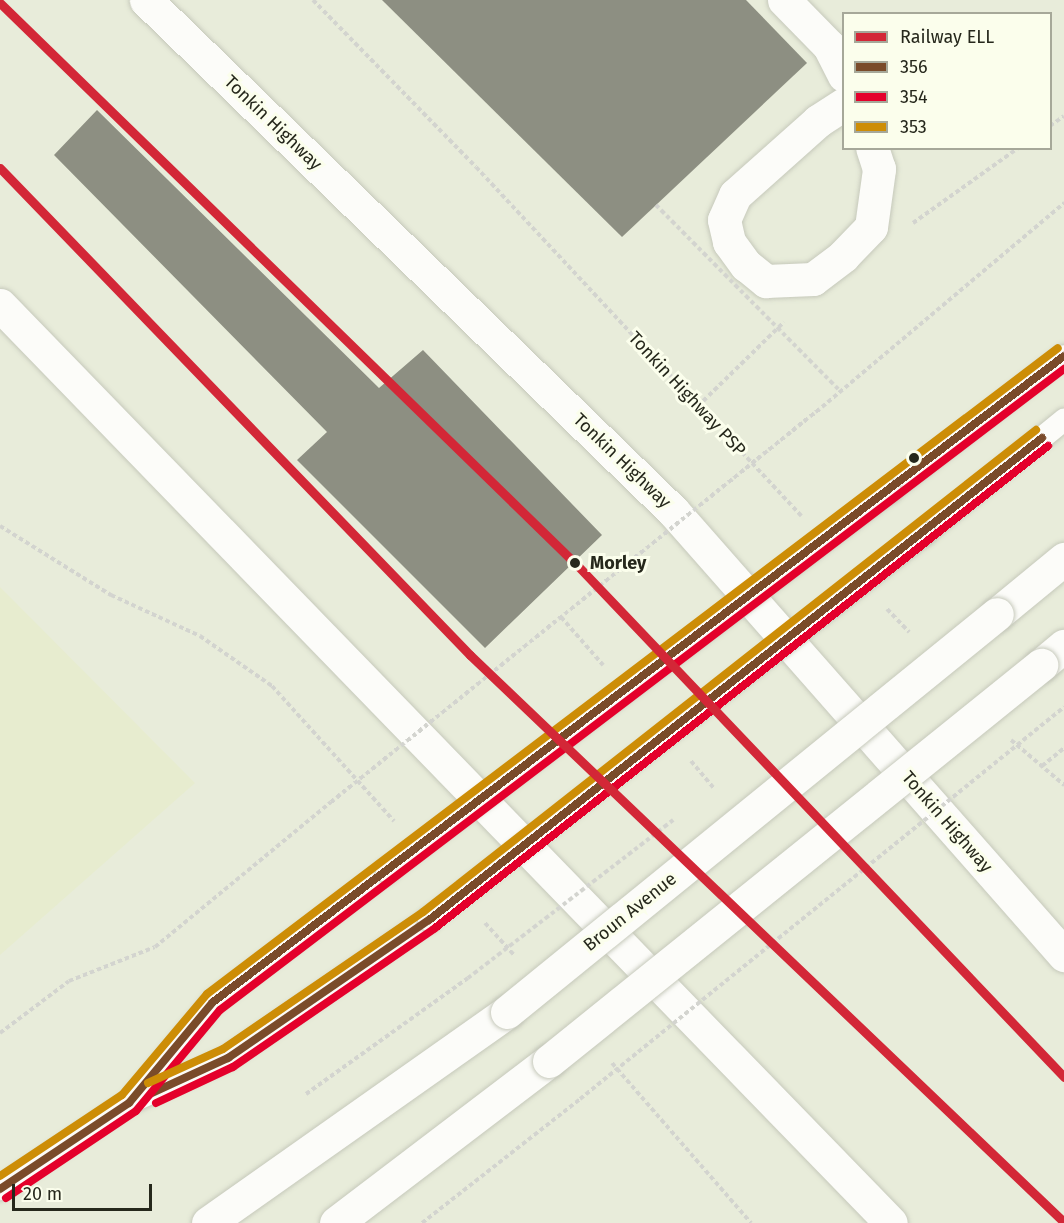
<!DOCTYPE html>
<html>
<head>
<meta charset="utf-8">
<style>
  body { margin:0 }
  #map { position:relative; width:1064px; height:1223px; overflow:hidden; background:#e8ecda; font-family:"Fira Sans",sans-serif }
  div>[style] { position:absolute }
  .built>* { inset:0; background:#e7eccf }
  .building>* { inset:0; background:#8d8f82 }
  .path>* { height:4px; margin-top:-2px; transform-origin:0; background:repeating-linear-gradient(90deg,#d3d4cf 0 4.5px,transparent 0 7.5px) }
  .roads { filter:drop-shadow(0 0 2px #c6c9bb) drop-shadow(0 0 2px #c6c9bb) }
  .lane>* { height:22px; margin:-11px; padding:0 11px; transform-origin:11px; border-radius:11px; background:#fcfcf9 }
  .street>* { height:33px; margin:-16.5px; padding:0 16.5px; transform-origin:16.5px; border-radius:16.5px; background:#fcfcf9 }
  .primary>* { height:33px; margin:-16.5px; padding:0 16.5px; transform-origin:16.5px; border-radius:16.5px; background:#fcfcf9 }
  .highway>* { height:33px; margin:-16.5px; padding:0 16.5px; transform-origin:16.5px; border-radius:16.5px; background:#fcfcf9 }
  .path-bridge>* { height:4px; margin-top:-2px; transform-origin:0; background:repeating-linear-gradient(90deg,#d3d4cf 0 4.5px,transparent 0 7.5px) }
  .bridges { filter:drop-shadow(0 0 2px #c6c9bb) drop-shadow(0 0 2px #c6c9bb) }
  .lane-bridge>* { height:22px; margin:-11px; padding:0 11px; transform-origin:11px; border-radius:11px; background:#fcfcf9 }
  .primary-bridge>* { height:33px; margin:-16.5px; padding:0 16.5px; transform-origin:16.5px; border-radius:16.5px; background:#fcfcf9 }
  .bus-1>* { height:8px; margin:-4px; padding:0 4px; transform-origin:4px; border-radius:4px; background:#7a4b2a }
  .bus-2>* { height:8px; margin:-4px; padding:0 4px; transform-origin:4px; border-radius:4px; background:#e4002b }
  .bus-3>* { height:8px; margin:-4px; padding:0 4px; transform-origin:4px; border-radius:4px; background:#cd8d06 }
  .rail-1>* { height:9px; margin:-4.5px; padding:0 4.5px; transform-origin:4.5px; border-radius:4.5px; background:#d32737 }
  .dots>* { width:16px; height:16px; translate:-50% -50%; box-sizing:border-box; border:3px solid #fbfeec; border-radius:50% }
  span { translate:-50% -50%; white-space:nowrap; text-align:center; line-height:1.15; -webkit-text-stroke:6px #fbfeec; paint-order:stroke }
  .street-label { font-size:18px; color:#26281c }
  .stop-label { font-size:18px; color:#26281c; font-weight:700 }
  .left { translate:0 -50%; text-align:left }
  .legend { position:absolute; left:842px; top:12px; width:210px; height:138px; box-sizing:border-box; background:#fbfeec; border:2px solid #a6a899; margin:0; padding:8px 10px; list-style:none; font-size:18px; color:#26281c }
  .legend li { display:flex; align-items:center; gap:12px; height:30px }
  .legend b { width:30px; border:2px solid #a6a899 }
  .scale { position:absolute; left:12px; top:1184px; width:140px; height:27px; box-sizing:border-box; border:3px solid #26281c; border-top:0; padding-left:8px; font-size:18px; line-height:21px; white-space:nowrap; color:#26281c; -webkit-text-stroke:4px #fbfeec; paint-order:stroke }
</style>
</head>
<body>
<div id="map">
  <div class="built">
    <div style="clip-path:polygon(0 587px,195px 783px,0 955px)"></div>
  </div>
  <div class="building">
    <div style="clip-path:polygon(382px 0,746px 0,807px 63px,622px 237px)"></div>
    <div style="clip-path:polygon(97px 110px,379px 388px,423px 350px,602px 535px,485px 648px,297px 460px,327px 432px,54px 155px)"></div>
  </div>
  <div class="path">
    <div style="left:313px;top:0;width:233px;rotate:45.7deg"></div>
    <div style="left:476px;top:167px;width:477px;rotate:47deg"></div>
    <div style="left:1050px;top:126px;width:17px;rotate:-36deg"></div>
    <div style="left:913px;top:223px;width:129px;rotate:-35.5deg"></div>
    <div style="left:698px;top:406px;width:120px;rotate:-44.3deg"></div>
    <div style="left:822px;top:407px;width:317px;rotate:-40.1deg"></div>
    <div style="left:0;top:526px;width:131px;rotate:31.9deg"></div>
    <div style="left:111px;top:595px;width:98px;rotate:24.7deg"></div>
    <div style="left:200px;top:636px;width:88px;rotate:34.8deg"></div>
    <div style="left:272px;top:686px;width:182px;rotate:47.9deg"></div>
    <div style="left:887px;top:609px;width:32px;rotate:46deg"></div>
    <div style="left:561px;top:617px;width:64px;rotate:48.8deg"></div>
    <div style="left:1011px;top:740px;width:70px;rotate:40.3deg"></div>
    <div style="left:691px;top:761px;width:35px;rotate:50deg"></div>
    <div style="left:1042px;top:766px;width:28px;rotate:-39deg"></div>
    <div style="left:485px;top:923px;width:43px;rotate:47.8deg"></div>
    <div style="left:0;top:1033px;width:86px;rotate:-37deg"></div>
    <div style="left:69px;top:981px;width:92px;rotate:-21.6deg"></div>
    <div style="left:155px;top:947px;width:228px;rotate:-39.5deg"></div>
    <div style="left:612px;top:1063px;width:212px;rotate:49deg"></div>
    <div style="left:306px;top:1094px;width:199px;rotate:-35.6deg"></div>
    <div style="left:422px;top:1223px;width:201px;rotate:-38.1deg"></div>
  </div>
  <div class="roads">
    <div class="lane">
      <div style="left:890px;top:491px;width:220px;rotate:-37.8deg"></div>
      <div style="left:924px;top:534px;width:181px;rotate:-39.2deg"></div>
      <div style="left:132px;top:1100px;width:127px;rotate:-50.4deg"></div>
      <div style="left:213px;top:1002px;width:218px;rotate:-37deg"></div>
      <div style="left:0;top:1189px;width:155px;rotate:-33.7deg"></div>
      <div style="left:129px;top:1103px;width:109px;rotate:-24.4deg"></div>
      <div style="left:228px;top:1058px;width:244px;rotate:-34.5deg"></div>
    </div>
    <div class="street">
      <div style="left:784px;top:0;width:64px;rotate:45.6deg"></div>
      <div style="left:829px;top:46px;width:33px;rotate:63deg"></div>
      <div style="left:844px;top:104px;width:31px;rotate:147deg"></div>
      <div style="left:818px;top:121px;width:111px;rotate:138.3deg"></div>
      <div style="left:735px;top:195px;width:27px;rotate:114deg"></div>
      <div style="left:724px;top:220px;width:23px;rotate:77deg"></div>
      <div style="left:729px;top:242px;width:29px;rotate:54deg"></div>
      <div style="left:746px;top:265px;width:26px;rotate:39deg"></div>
      <div style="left:766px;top:281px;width:47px;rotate:-2.4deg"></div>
      <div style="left:813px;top:279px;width:38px;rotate:-37deg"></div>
      <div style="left:843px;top:256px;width:40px;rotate:-46deg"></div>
      <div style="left:871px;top:227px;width:59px;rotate:-82.1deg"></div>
      <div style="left:879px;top:169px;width:22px;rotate:-108deg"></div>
    </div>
    <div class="primary">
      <div style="left:997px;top:614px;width:87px;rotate:-39.4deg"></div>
      <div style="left:1041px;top:665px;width:30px;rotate:-40deg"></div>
      <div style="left:208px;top:1223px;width:366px;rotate:-35.2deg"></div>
      <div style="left:336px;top:1223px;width:268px;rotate:-37.3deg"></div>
    </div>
    <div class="highway">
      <div style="left:146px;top:0;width:734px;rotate:44.12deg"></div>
      <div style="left:673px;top:511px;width:592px;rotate:48.63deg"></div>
      <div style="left:0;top:305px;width:1279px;rotate:45.86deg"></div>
    </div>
  </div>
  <div class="path-bridge">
    <div style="left:656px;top:205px;width:263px;rotate:45.3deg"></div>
    <div style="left:331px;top:802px;width:630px;rotate:-38.82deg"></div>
    <div style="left:468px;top:978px;width:262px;rotate:-37.6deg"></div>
    <div style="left:580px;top:1099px;width:623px;rotate:-39deg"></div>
  </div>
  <div class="bridges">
    <div class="lane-bridge">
      <div style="left:387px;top:871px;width:630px;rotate:-37.07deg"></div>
      <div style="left:429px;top:920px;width:628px;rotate:-37.95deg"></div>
    </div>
    <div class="primary-bridge">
      <div style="left:507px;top:1012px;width:631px;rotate:-39.09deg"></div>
      <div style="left:549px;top:1061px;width:632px;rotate:-38.83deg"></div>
    </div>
  </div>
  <div class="bus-1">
    <div style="left:152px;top:1093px;width:84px;rotate:-24.7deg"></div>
    <div style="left:228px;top:1058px;width:244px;rotate:-34.5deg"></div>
    <div style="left:429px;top:920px;width:780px;rotate:-38.18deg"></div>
    <div style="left:0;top:1189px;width:155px;rotate:-33.7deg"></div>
    <div style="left:129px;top:1103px;width:131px;rotate:-50.3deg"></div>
    <div style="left:213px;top:1002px;width:1068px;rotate:-37.2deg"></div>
  </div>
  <div class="bus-2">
    <div style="left:156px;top:1103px;width:85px;rotate:-25.1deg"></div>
    <div style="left:233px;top:1067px;width:245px;rotate:-34.5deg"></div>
    <div style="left:435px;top:928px;width:780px;rotate:-38.18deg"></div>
    <div style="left:6px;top:1198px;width:156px;rotate:-33.8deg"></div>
    <div style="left:136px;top:1111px;width:131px;rotate:-50.3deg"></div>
    <div style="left:220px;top:1010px;width:1060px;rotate:-37.22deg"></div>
  </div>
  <div class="bus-3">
    <div style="left:148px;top:1083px;width:82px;rotate:-24.4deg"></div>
    <div style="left:223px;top:1049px;width:242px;rotate:-34.4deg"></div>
    <div style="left:423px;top:912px;width:780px;rotate:-38.18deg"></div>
    <div style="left:0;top:1176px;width:146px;rotate:-33.6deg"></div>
    <div style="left:122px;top:1095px;width:132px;rotate:-49.9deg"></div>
    <div style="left:207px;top:994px;width:1068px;rotate:-37.2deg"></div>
  </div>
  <div class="rail-1">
    <div style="left:0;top:3px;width:805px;rotate:44.25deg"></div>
    <div style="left:577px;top:565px;width:707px;rotate:46.43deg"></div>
    <div style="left:0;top:168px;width:677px;rotate:46.02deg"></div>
    <div style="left:470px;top:655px;width:821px;rotate:43.67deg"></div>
  </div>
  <div class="dots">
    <div style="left:914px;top:458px;background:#26281c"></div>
    <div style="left:575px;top:563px;background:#26281c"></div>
  </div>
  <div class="street-label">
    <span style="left:273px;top:123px;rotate:44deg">Tonkin Highway</span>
    <span style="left:687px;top:394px;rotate:47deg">Tonkin Highway PSP</span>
    <span style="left:622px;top:461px;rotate:44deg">Tonkin Highway</span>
    <span style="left:947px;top:822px;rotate:49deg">Tonkin Highway</span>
    <span style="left:630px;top:912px;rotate:-39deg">Broun Avenue</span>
  </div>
  <div class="stop-label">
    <span class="left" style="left:590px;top:563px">Morley</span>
  </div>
  <ul class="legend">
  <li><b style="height:8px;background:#d32737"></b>Railway ELL</li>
  <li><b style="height:8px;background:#7a4b2a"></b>356</li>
  <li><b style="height:8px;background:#e4002b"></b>354</li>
  <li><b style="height:8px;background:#cd8d06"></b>353</li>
  </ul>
  <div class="scale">20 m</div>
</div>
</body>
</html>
